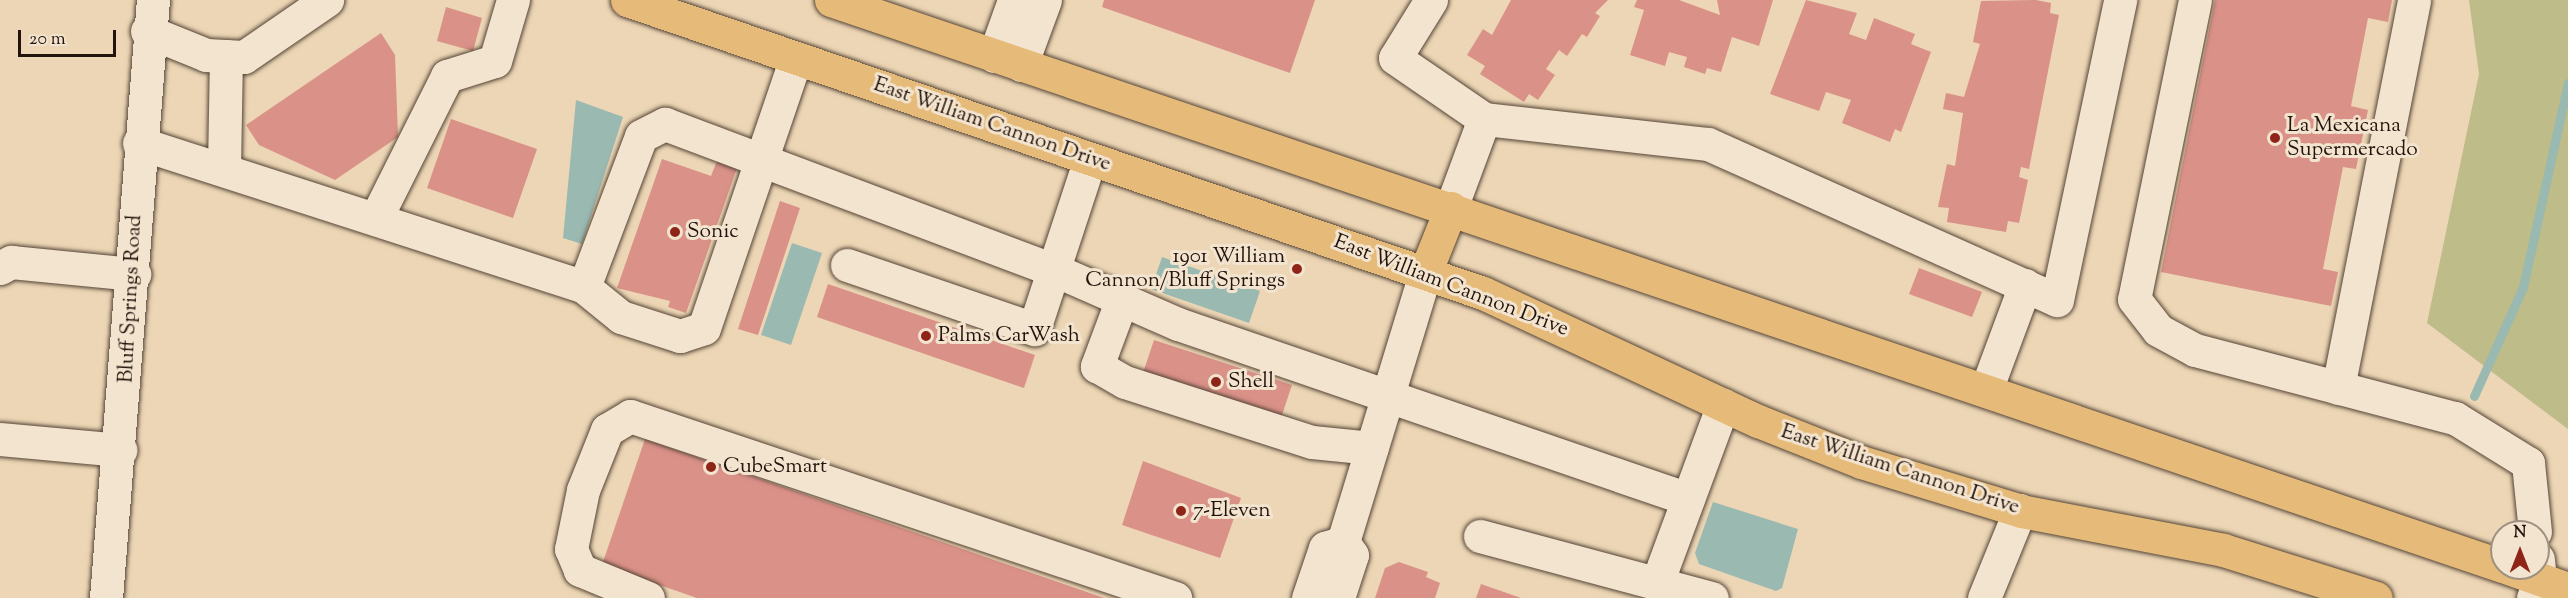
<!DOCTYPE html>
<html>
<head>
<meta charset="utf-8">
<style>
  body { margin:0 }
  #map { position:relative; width:2568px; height:598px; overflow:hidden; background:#ecd6b5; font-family:"Sorts Mill Goudy",serif }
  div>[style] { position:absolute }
  .green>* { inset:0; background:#bebc88 }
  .water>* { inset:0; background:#99b9b1 }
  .stream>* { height:9px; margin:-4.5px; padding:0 4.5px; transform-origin:4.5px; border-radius:4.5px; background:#99b9b1 }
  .building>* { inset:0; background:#da9188 }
  .roads { filter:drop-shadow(0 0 2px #544436) drop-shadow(0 0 2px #544436) }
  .minor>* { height:33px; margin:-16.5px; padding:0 16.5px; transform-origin:16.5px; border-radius:16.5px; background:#f3e4cf }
  .major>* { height:33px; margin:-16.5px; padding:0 16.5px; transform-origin:16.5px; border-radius:16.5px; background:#e6bb7a }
  .dots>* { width:16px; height:16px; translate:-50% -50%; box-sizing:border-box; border:3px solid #f3e4cf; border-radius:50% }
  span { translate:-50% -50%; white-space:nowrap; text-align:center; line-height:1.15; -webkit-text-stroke:6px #f3e4cf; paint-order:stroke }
  .street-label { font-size:21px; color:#22130c }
  .poi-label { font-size:21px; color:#22130c }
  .left { translate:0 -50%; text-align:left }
  .right { translate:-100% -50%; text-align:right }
  .north { position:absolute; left:2490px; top:520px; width:60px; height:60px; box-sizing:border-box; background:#f3e4cf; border:2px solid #9f9081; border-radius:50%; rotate:0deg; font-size:16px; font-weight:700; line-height:24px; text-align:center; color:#22130c }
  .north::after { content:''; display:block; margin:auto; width:21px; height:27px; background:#8f2418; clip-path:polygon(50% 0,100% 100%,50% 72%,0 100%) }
  .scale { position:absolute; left:18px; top:30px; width:98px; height:27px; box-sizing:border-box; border:3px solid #22130c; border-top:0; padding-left:8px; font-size:18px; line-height:21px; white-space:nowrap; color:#22130c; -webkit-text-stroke:4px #f3e4cf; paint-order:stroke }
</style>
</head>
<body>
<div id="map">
  <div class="green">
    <div style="clip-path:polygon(2469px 0,2568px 0,2568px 429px,2427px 323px,2479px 74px)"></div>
  </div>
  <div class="water">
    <div style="clip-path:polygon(576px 100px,623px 117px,582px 244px,563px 238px)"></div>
    <div style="clip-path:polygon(792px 243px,822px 253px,791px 345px,761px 335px)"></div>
    <div style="clip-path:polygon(1162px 257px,1260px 291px,1249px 323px,1151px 289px)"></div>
    <div style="clip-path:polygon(1713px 502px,1798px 529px,1782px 588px,1776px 591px,1699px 564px,1695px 553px)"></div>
  </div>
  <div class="stream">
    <div style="left:2474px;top:396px;width:120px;rotate:-65.8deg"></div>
    <div style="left:2523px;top:287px;width:209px;rotate:-77.6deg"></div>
  </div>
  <div class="building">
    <div style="clip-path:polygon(1104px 0,1315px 0,1290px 73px,1102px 7px)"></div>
    <div style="clip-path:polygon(1511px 0,1608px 0,1595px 13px,1600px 16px,1587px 37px,1582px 34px,1567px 56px,1559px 50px,1546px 69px,1555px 75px,1538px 100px,1529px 94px,1524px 102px,1480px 74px,1485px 66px,1467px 55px,1483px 29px,1492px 35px)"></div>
    <div style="clip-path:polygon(1637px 0,1679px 0,1720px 15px,1717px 0,1773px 0,1759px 46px,1732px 37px,1721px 72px,1707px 68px,1705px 74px,1684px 67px,1687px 57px,1669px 52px,1665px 66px,1630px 55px,1644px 10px,1634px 7px)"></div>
    <div style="clip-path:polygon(1806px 0,1857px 13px,1849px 34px,1866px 40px,1874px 18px,1915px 34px,1911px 44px,1931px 52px,1901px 132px,1895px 129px,1890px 142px,1842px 123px,1851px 100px,1826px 92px,1819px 111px,1770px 94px)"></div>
    <div style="clip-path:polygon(2036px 0,2051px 3px,2050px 13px,2059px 15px,2029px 169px,2021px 167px,2019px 177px,2028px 180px,2019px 223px,2008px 221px,2006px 232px,1947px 222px,1949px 208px,1938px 207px,1947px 164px,1955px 166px,1963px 113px,1943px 109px,1946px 93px,1964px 97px,1980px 44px,1973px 42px,1981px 1px)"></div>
    <div style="clip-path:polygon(2215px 0,2392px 0,2388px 22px,2368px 18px,2351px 106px,2368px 110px,2356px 169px,2343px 167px,2323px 269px,2338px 272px,2331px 306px,2161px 272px)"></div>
    <div style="clip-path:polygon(446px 7px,482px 18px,473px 51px,437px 41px)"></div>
    <div style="clip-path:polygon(381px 33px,395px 55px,398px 137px,335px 180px,259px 145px,246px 125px)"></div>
    <div style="clip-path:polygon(451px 119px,537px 149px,513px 218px,427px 188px)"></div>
    <div style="clip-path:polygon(662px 159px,711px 176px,717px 161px,737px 168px,686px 313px,668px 307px,670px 301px,617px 288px)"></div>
    <div style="clip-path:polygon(780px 201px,800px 208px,758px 335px,738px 329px)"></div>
    <div style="clip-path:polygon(1919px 268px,1982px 292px,1972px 317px,1909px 294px)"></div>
    <div style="clip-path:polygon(828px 284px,1035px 355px,1024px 388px,817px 317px)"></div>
    <div style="clip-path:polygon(1154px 340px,1292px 385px,1279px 424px,1141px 379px)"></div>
    <div style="clip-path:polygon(645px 439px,1104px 598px,697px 598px,602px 565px)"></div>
    <div style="clip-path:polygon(1143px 461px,1241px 498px,1220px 558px,1122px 525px)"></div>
    <div style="clip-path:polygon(1399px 562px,1428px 572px,1426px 577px,1440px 583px,1435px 598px,1375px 598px,1385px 568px)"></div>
    <div style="clip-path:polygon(1481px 584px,1521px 598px,1476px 598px)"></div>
  </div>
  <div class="roads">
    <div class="minor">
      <div style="left:1431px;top:0;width:68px;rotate:121.8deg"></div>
      <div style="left:1395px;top:58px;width:108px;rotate:34.4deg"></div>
      <div style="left:2195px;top:0;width:305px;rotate:101.5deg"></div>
      <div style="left:2134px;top:299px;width:39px;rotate:52deg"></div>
      <div style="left:2158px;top:330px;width:42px;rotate:28.4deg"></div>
      <div style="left:2195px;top:350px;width:269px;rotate:14.7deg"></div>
      <div style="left:2455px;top:418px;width:86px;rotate:31.7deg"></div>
      <div style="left:2528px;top:463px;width:69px;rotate:84.2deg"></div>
      <div style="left:147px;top:31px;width:64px;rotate:22.1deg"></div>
      <div style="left:206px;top:55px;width:38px;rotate:3deg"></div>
      <div style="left:244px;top:57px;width:101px;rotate:-34.5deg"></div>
      <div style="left:994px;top:56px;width:59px;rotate:-70.3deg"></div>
      <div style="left:1021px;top:65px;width:69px;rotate:-69.7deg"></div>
      <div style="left:139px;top:143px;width:468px;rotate:17.9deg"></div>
      <div style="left:584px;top:287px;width:48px;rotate:39deg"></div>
      <div style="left:621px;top:317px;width:62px;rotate:17.9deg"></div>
      <div style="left:680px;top:336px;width:25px;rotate:-18deg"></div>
      <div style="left:704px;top:328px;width:285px;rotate:-71.2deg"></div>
      <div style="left:224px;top:169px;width:113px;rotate:-89deg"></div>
      <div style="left:1451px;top:208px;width:95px;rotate:-69.7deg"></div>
      <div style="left:1484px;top:119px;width:225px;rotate:6.4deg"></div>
      <div style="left:1708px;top:144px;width:382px;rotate:24.1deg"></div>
      <div style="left:2057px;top:300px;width:307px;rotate:-78.1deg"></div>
      <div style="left:376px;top:218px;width:159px;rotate:-63.4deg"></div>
      <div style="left:447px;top:76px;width:50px;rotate:-17.4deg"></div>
      <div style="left:495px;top:61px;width:64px;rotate:-73.6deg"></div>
      <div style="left:847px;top:265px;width:198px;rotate:18.9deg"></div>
      <div style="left:1034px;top:329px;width:179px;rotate:-71.8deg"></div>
      <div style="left:0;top:268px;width:13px;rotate:-29deg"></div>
      <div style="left:11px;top:262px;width:124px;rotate:5.6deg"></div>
      <div style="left:584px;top:287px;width:161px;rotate:-69.3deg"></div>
      <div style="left:641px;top:136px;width:27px;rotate:-27deg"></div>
      <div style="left:665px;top:124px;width:421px;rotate:20.6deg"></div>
      <div style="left:1059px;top:272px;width:130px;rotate:23.6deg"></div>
      <div style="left:1178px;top:324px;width:539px;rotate:18.94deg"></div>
      <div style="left:1122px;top:299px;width:72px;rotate:110.5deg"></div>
      <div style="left:1097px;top:366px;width:32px;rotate:30deg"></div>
      <div style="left:1125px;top:382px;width:196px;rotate:17.8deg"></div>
      <div style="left:1312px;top:442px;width:60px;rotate:5.7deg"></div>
      <div style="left:2338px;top:388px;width:395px;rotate:-78.9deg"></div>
      <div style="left:1986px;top:390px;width:112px;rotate:-69.6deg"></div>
      <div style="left:0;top:439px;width:121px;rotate:5.2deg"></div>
      <div style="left:1480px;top:536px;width:240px;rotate:15deg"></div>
      <div style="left:1657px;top:583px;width:190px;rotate:-69.7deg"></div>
      <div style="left:106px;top:598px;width:600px;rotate:-85.51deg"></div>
      <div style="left:648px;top:598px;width:74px;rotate:-157.6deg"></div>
      <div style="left:580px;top:570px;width:23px;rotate:-113deg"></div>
      <div style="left:571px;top:549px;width:60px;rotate:-78.5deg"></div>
      <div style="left:583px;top:490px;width:65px;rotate:-68.2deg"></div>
      <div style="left:607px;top:430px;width:27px;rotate:-31deg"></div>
      <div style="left:630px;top:416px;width:575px;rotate:18.47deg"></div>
      <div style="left:1308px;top:598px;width:53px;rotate:-71.2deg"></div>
      <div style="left:1325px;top:548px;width:19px;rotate:-18deg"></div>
      <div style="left:1338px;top:598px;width:45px;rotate:-72deg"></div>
      <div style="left:1352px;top:555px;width:16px;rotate:-125deg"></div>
      <div style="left:1343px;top:542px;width:281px;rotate:-73deg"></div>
      <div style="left:1984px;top:598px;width:95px;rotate:-67.8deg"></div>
      <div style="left:2533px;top:598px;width:20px;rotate:-70deg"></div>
      <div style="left:2540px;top:579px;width:20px;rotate:-96deg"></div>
    </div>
    <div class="major">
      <div style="left:627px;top:0;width:905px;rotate:18.9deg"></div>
      <div style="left:1483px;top:293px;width:303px;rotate:25deg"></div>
      <div style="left:1758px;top:421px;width:111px;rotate:21.7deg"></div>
      <div style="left:1861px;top:462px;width:167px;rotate:17deg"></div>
      <div style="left:2021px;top:511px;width:206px;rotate:10.9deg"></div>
      <div style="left:2223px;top:550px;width:160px;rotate:17.4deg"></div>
      <div style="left:831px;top:0;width:1764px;rotate:18.71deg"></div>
      <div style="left:1425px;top:273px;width:70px;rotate:-68.2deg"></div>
      <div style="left:2508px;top:568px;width:64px;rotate:19.3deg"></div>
    </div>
  </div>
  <div class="dots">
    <div style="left:2275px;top:138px;background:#8f2418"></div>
    <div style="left:675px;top:232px;background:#8f2418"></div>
    <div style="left:1297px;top:269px;background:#8f2418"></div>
    <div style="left:926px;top:336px;background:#8f2418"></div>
    <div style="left:1216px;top:382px;background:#8f2418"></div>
    <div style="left:711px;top:467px;background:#8f2418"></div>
    <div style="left:1181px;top:511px;background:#8f2418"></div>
  </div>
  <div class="street-label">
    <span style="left:992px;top:125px;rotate:19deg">East William Cannon Drive</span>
    <span style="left:1451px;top:286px;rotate:21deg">East William Cannon Drive</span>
    <span style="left:131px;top:299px;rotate:-87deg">Bluff Springs Road</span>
    <span style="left:1900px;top:470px;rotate:18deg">East William Cannon Drive</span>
  </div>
  <div class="poi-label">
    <span class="left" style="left:2287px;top:138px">La Mexicana<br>Supermercado</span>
    <span class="left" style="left:687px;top:232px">Sonic</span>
    <span class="right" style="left:1285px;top:269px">1901 William<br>Cannon/Bluff Springs</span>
    <span class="left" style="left:938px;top:336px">Palms CarWash</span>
    <span class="left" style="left:1228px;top:382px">Shell</span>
    <span class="left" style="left:723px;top:467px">CubeSmart</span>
    <span class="left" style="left:1193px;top:511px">7-Eleven</span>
  </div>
  <div class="north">N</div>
  <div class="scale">20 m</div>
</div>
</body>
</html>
